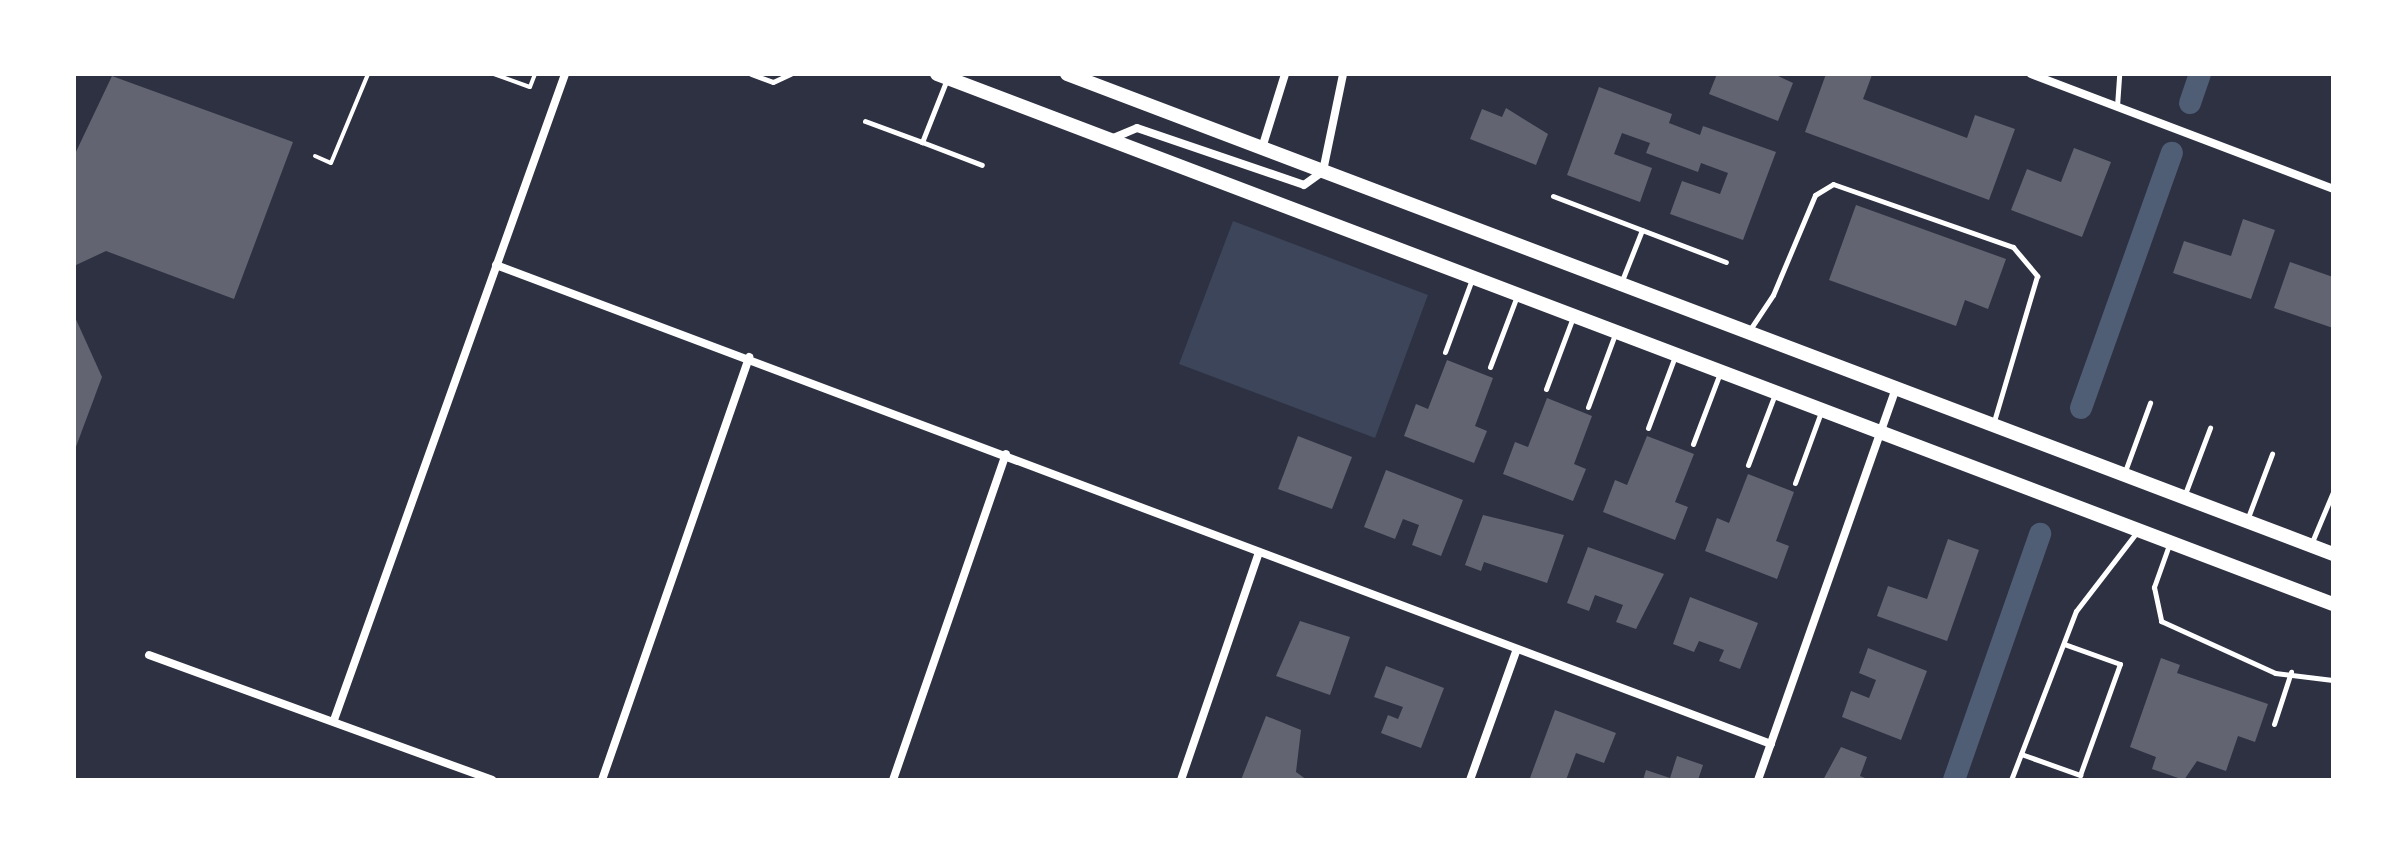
<!DOCTYPE html>
<html>
<head>
<meta charset="utf-8">
<style>
  body { margin:0 }
  #map { position:relative; width:2407px; height:854px; overflow:hidden; background:#2d3142; font-family:"IBM Plex Sans",sans-serif }
  div>[style] { position:absolute }
  .green>* { inset:0; background:#3c4559 }
  .canal>* { height:22px; margin:-11px; padding:0 11px; transform-origin:11px; border-radius:11px; background:#4f5d75 }
  .building>* { inset:0; background:#626471 }
  .path>* { height:4px; margin:-2px; padding:0 2px; transform-origin:2px; border-radius:2px; background:#fff }
  .service>* { height:5px; margin:-2.5px; padding:0 2.5px; transform-origin:2.5px; border-radius:2.5px; background:#fff }
  .minor>* { height:8px; margin:-4px; padding:0 4px; transform-origin:4px; border-radius:4px; background:#fff }
  .primary>* { height:14px; margin:-7px; padding:0 7px; transform-origin:7px; border-radius:7px; background:#fff }
  span { translate:-50% -50%; white-space:nowrap; text-align:center; line-height:1.15; -webkit-text-stroke:8px #fff; paint-order:stroke }
  .frame { position:absolute; inset:0; border:76px solid #fff; pointer-events:none }
</style>
</head>
<body>
<div id="map">
  <div class="green">
    <div style="clip-path:polygon(1233px 221px,1428px 295px,1375px 438px,1179px 364px)"></div>
  </div>
  <div class="canal">
    <div style="left:2190px;top:103px;width:31px;rotate:-71deg"></div>
    <div style="left:2081px;top:408px;width:271px;rotate:-70.4deg"></div>
    <div style="left:1954px;top:780px;width:261px;rotate:-70.7deg"></div>
  </div>
  <div class="building">
    <div style="clip-path:polygon(1717px 74px,1774px 74px,1793px 83px,1778px 121px,1709px 94px)"></div>
    <div style="clip-path:polygon(1826px 74px,1872px 75px,1863px 99px,1967px 138px,1975px 115px,2015px 129px,1989px 200px,1805px 132px)"></div>
    <div style="clip-path:polygon(112px 76px,293px 142px,234px 299px,106px 251px,74px 266px,74px 156px)"></div>
    <div style="clip-path:polygon(1599px 87px,1672px 114px,1669px 123px,1700px 135px,1703px 126px,1776px 152px,1743px 240px,1670px 214px,1682px 181px,1720px 194px,1728px 173px,1701px 163px,1698px 172px,1646px 153px,1650px 143px,1622px 133px,1614px 154px,1652px 168px,1640px 202px,1567px 175px)"></div>
    <div style="clip-path:polygon(1506px 108px,1548px 134px,1536px 165px,1470px 139px,1482px 109px,1502px 117px)"></div>
    <div style="clip-path:polygon(2074px 148px,2111px 162px,2082px 237px,2011px 210px,2027px 169px,2061px 182px)"></div>
    <div style="clip-path:polygon(1856px 205px,2006px 259px,1988px 309px,1965px 300px,1956px 326px,1829px 280px)"></div>
    <div style="clip-path:polygon(2243px 219px,2275px 230px,2251px 299px,2173px 273px,2184px 241px,2231px 256px)"></div>
    <div style="clip-path:polygon(2290px 262px,2333px 277px,2333px 328px,2274px 308px)"></div>
    <div style="clip-path:polygon(74px 315px,102px 377px,74px 452px)"></div>
    <div style="clip-path:polygon(1447px 360px,1493px 378px,1475px 426px,1487px 431px,1474px 463px,1404px 436px,1416px 404px,1428px 409px)"></div>
    <div style="clip-path:polygon(1547px 398px,1592px 416px,1574px 464px,1586px 469px,1573px 501px,1503px 474px,1515px 442px,1528px 447px)"></div>
    <div style="clip-path:polygon(1298px 436px,1352px 457px,1332px 509px,1278px 489px)"></div>
    <div style="clip-path:polygon(1647px 436px,1694px 454px,1675px 502px,1688px 507px,1675px 540px,1603px 512px,1615px 480px,1627px 485px)"></div>
    <div style="clip-path:polygon(1386px 470px,1463px 500px,1441px 556px,1412px 545px,1419px 525px,1403px 519px,1395px 539px,1364px 527px)"></div>
    <div style="clip-path:polygon(1748px 474px,1794px 492px,1776px 541px,1789px 546px,1777px 579px,1705px 551px,1717px 518px,1729px 523px)"></div>
    <div style="clip-path:polygon(1483px 515px,1564px 535px,1547px 583px,1484px 562px,1481px 571px,1465px 565px)"></div>
    <div style="clip-path:polygon(1948px 539px,1979px 550px,1947px 641px,1877px 616px,1888px 586px,1927px 599px)"></div>
    <div style="clip-path:polygon(1588px 547px,1664px 574px,1636px 629px,1616px 622px,1623px 605px,1595px 595px,1589px 611px,1567px 603px)"></div>
    <div style="clip-path:polygon(1690px 597px,1758px 623px,1740px 669px,1719px 661px,1724px 650px,1699px 641px,1694px 652px,1673px 644px)"></div>
    <div style="clip-path:polygon(1300px 621px,1350px 637px,1330px 695px,1276px 676px)"></div>
    <div style="clip-path:polygon(1868px 648px,1927px 671px,1901px 740px,1842px 717px,1851px 691px,1869px 698px,1876px 680px,1859px 673px)"></div>
    <div style="clip-path:polygon(2161px 658px,2180px 665px,2177px 673px,2268px 704px,2255px 742px,2238px 736px,2226px 771px,2197px 761px,2184px 780px,2152px 769px,2156px 757px,2130px 747px)"></div>
    <div style="clip-path:polygon(1386px 666px,1444px 688px,1421px 748px,1381px 733px,1388px 715px,1398px 719px,1403px 707px,1374px 697px)"></div>
    <div style="clip-path:polygon(1555px 710px,1616px 733px,1604px 763px,1576px 753px,1566px 780px,1537px 780px,1530px 778px)"></div>
    <div style="clip-path:polygon(1266px 716px,1301px 730px,1296px 772px,1307px 780px,1241px 780px)"></div>
    <div style="clip-path:polygon(1841px 747px,1867px 757px,1860px 776px,1870px 780px,1823px 780px)"></div>
    <div style="clip-path:polygon(1677px 756px,1703px 765px,1698px 780px,1643px 780px,1646px 770px,1670px 778px)"></div>
  </div>
  <div class="path">
    <div style="left:494px;top:74px;width:38px;rotate:20deg"></div>
    <div style="left:530px;top:87px;width:14px;rotate:-69deg"></div>
    <div style="left:315px;top:156px;width:17px;rotate:24deg"></div>
    <div style="left:331px;top:163px;width:96px;rotate:-67.4deg"></div>
  </div>
  <div class="service">
    <div style="left:751px;top:74px;width:23px;rotate:20deg"></div>
    <div style="left:773px;top:82px;width:19px;rotate:-25deg"></div>
    <div style="left:947px;top:79px;width:68px;rotate:111.6deg"></div>
    <div style="left:922px;top:142px;width:64px;rotate:21deg"></div>
    <div style="left:2117px;top:106px;width:32px;rotate:-86deg"></div>
    <div style="left:865px;top:121px;width:61px;rotate:20.2deg"></div>
    <div style="left:1553px;top:196px;width:185px;rotate:20.9deg"></div>
    <div style="left:1621px;top:283px;width:57px;rotate:-68.4deg"></div>
    <div style="left:1749px;top:331px;width:43px;rotate:-56.3deg"></div>
    <div style="left:1773px;top:295px;width:108px;rotate:-67.2deg"></div>
    <div style="left:1815px;top:195px;width:21px;rotate:-31deg"></div>
    <div style="left:1833px;top:184px;width:191px;rotate:19.3deg"></div>
    <div style="left:2013px;top:247px;width:38px;rotate:50deg"></div>
    <div style="left:2037px;top:276px;width:155px;rotate:106.5deg"></div>
    <div style="left:1445px;top:352px;width:78px;rotate:-69.7deg"></div>
    <div style="left:1490px;top:367px;width:76px;rotate:-69.2deg"></div>
    <div style="left:1546px;top:389px;width:77px;rotate:-69.4deg"></div>
    <div style="left:1588px;top:407px;width:78px;rotate:-69.7deg"></div>
    <div style="left:1648px;top:428px;width:77px;rotate:-69.4deg"></div>
    <div style="left:1693px;top:444px;width:76px;rotate:-69.2deg"></div>
    <div style="left:1748px;top:465px;width:76px;rotate:-69.2deg"></div>
    <div style="left:2124px;top:474px;width:76px;rotate:-69.9deg"></div>
    <div style="left:1795px;top:483px;width:76px;rotate:-69.9deg"></div>
    <div style="left:2185px;top:494px;width:71px;rotate:-69.3deg"></div>
    <div style="left:2247px;top:520px;width:71px;rotate:-69.3deg"></div>
    <div style="left:2170px;top:542px;width:48px;rotate:109.6deg"></div>
    <div style="left:2154px;top:587px;width:35px;rotate:78deg"></div>
    <div style="left:2161px;top:621px;width:125px;rotate:24.5deg"></div>
    <div style="left:2275px;top:673px;width:58px;rotate:6.9deg"></div>
    <div style="left:2312px;top:542px;width:54px;rotate:-67.2deg"></div>
    <div style="left:2274px;top:724px;width:55px;rotate:-71.9deg"></div>
    <div style="left:2021px;top:754px;width:63px;rotate:19.6deg"></div>
    <div style="left:2080px;top:775px;width:118px;rotate:-70.2deg"></div>
    <div style="left:2120px;top:664px;width:59px;rotate:-160.3deg"></div>
    <div style="left:2011px;top:780px;width:181px;rotate:-69deg"></div>
    <div style="left:2076px;top:611px;width:98px;rotate:-52.4deg"></div>
  </div>
  <div class="minor">
    <div style="left:2031px;top:74px;width:323px;rotate:20.8deg"></div>
    <div style="left:1111px;top:139px;width:28px;rotate:-23deg"></div>
    <div style="left:1137px;top:128px;width:176px;rotate:18.8deg"></div>
    <div style="left:1304px;top:185px;width:24px;rotate:-36deg"></div>
    <div style="left:1323px;top:171px;width:99px;rotate:-78.3deg"></div>
    <div style="left:1262px;top:148px;width:77px;rotate:-72.7deg"></div>
    <div style="left:496px;top:265px;width:1362px;rotate:20.59deg"></div>
    <div style="left:149px;top:655px;width:365px;rotate:20deg"></div>
    <div style="left:334px;top:720px;width:686px;rotate:-70.32deg"></div>
    <div style="left:602px;top:780px;width:448px;rotate:-70.8deg"></div>
    <div style="left:893px;top:780px;width:345px;rotate:-70.9deg"></div>
    <div style="left:1181px;top:780px;width:241px;rotate:-71.1deg"></div>
    <div style="left:1470px;top:780px;width:139px;rotate:-70.3deg"></div>
    <div style="left:1758px;top:780px;width:416px;rotate:-70.6deg"></div>
  </div>
  <div class="primary">
    <div style="left:937px;top:74px;width:1493px;rotate:20.79deg"></div>
    <div style="left:1067px;top:74px;width:1354px;rotate:20.76deg"></div>
  </div>
  <div class="frame"></div>
</div>
</body>
</html>
